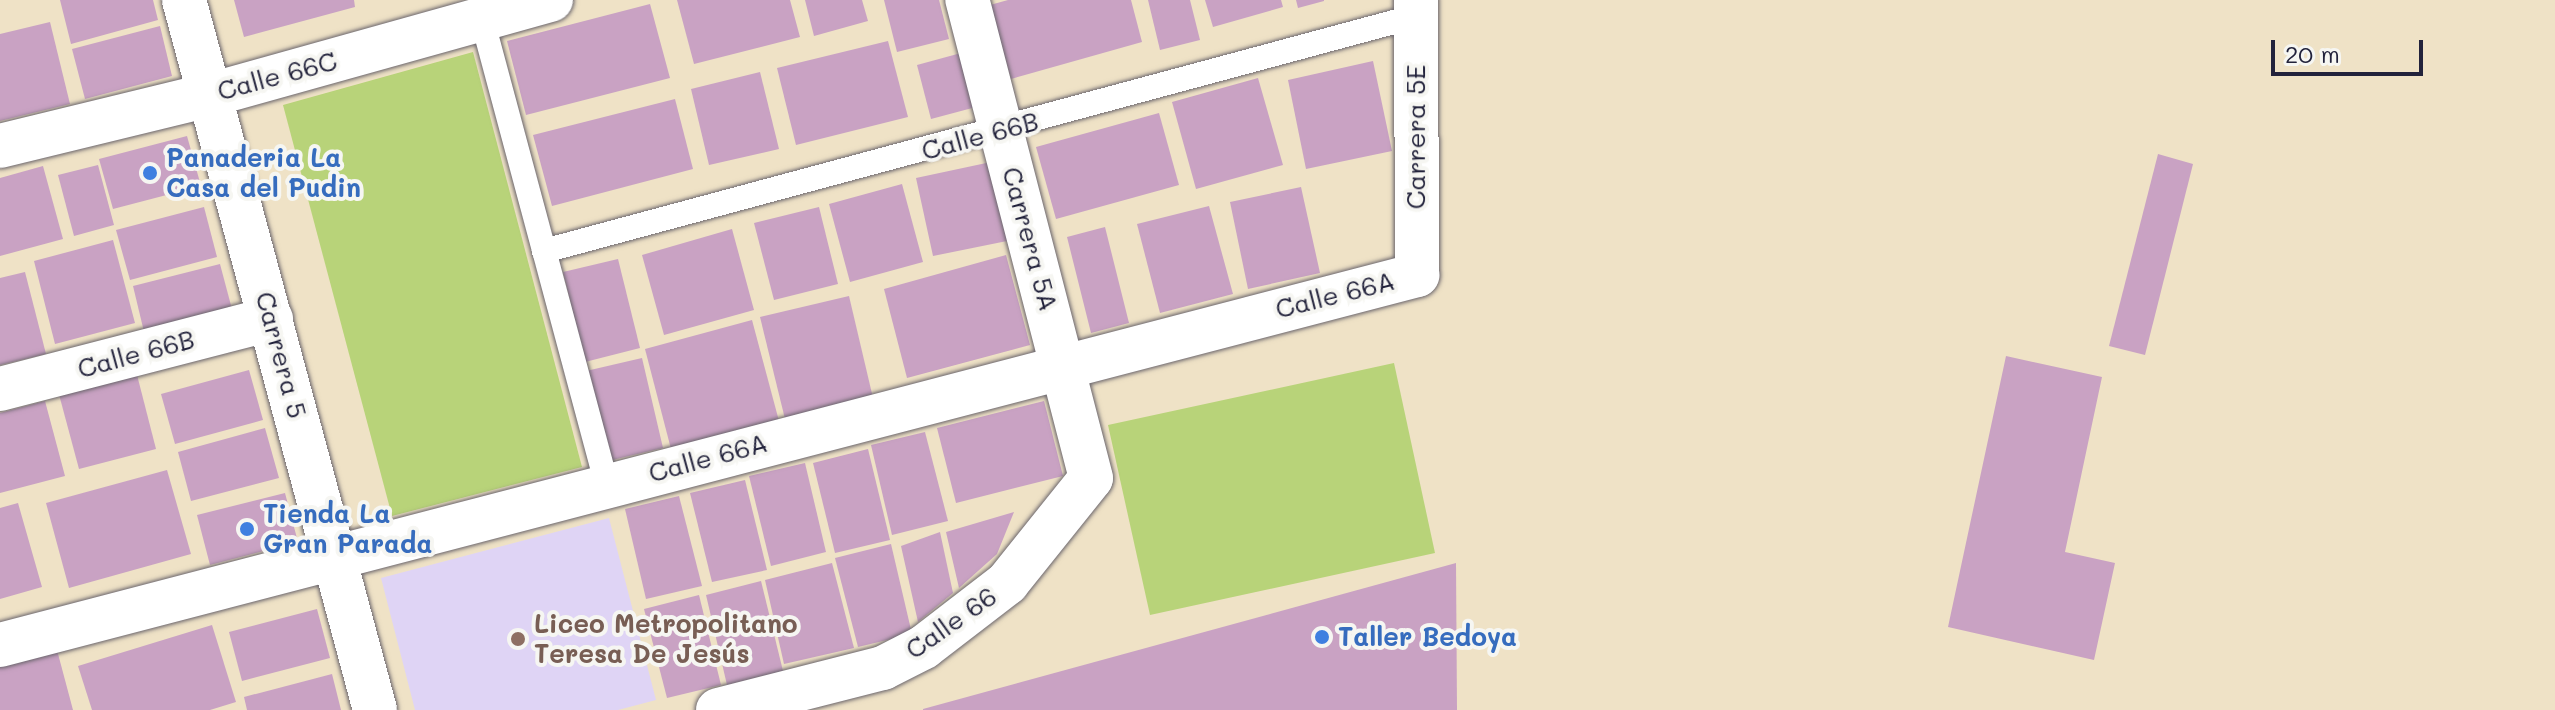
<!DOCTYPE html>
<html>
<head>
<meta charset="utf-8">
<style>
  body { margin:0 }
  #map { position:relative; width:2555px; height:710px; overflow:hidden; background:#efe2c6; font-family:Mali,sans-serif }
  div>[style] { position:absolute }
  .built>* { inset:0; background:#dfd4f5 }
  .green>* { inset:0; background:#b8d379 }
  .building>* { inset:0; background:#c9a2c3 }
  .roads { filter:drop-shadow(0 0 2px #6a656c) drop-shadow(0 0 2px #6a656c) }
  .service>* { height:24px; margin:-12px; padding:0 12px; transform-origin:12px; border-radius:12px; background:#fff }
  .minor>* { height:44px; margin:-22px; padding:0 22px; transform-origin:22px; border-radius:22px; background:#fff }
  .tertiary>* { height:44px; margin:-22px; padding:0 22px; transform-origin:22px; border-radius:22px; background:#fff }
  .dots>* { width:22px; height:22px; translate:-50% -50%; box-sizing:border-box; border:4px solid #f6f6f2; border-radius:50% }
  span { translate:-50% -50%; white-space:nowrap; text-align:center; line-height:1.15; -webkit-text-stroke:8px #f6f6f2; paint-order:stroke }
  .street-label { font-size:26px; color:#22223b }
  .shop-label { font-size:26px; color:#366cbe; font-weight:700 }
  .left { translate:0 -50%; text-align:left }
  .education-label { font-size:26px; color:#785e54; font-weight:700 }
  .scale { position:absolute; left:2271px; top:40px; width:152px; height:36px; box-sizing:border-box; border:4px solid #22223b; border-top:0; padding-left:10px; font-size:24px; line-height:28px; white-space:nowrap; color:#22223b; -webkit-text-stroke:6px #f6f6f2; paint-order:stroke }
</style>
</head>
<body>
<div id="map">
  <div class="built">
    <div style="clip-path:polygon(609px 518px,656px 700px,618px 710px,415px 710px,381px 578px)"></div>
  </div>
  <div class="green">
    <div style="clip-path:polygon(473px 52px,582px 467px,392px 516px,283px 105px)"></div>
    <div style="clip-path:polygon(1394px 363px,1435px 553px,1150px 615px,1108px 425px)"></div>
  </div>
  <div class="building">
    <div style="clip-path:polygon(60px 0,153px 0,158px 20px,71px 44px)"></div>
    <div style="clip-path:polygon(234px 0,354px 0,355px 7px,244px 37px)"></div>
    <div style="clip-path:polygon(677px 0,790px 0,800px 37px,694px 64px)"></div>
    <div style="clip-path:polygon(805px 0,862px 0,868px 21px,814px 36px)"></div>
    <div style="clip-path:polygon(884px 0,939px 0,949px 39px,897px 52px)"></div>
    <div style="clip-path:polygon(1008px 0,1131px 0,1142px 42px,1011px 79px,990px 5px)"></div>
    <div style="clip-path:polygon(1148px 0,1190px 0,1200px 40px,1160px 50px)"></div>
    <div style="clip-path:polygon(1205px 0,1281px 0,1283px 7px,1213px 27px)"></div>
    <div style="clip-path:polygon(1296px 0,1324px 0,1324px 1px,1298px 8px)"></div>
    <div style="clip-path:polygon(650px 4px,670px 78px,526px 115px,507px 41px)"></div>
    <div style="clip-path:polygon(50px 22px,70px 104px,0 121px,0 34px)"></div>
    <div style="clip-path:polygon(160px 26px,172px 76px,85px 99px,72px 49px)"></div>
    <div style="clip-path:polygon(888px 41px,908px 117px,796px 145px,777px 68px)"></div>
    <div style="clip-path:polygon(961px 53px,976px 107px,931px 119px,917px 65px)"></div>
    <div style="clip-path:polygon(1373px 61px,1392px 151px,1306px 169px,1288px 80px)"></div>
    <div style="clip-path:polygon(760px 72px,779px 149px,709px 165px,691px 89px)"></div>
    <div style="clip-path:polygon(1258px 78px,1283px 165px,1196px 189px,1172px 102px)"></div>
    <div style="clip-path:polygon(675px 99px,693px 169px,552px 206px,533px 135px)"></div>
    <div style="clip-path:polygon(1159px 113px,1179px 185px,1056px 219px,1036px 147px)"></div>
    <div style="clip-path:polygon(187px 136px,201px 186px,113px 209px,99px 159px)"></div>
    <div style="clip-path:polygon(2158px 154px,2193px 164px,2145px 355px,2109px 346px)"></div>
    <div style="clip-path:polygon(991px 162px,1007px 241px,933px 256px,916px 178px)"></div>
    <div style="clip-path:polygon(98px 165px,114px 225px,74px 236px,58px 175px)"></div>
    <div style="clip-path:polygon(43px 166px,63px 239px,0 256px,0 178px)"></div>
    <div style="clip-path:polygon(902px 184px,923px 262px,850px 282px,829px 204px)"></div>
    <div style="clip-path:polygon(1301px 187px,1320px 273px,1248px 289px,1230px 202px)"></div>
    <div style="clip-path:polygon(1209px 206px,1233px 294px,1160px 313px,1137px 224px)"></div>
    <div style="clip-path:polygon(204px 207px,217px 257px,130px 280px,116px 230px)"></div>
    <div style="clip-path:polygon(819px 207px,838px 284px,774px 300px,754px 223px)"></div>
    <div style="clip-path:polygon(1105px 227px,1129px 323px,1091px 333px,1067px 237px)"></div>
    <div style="clip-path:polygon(732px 229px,754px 310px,664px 335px,642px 255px)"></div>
    <div style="clip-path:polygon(113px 240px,135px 323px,55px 344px,34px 261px)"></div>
    <div style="clip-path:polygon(1006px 255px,1030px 345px,907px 378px,884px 289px)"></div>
    <div style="clip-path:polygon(618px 259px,640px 348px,585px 362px,563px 272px)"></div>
    <div style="clip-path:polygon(220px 264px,233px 313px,145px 336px,133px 286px)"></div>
    <div style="clip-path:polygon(25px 272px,46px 354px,0 365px,0 278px)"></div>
    <div style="clip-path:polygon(849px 296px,873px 398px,785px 419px,760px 317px)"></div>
    <div style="clip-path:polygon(752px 320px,779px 421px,671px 449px,645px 349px)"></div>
    <div style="clip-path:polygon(2006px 356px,2102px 377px,2065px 552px,2115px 563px,2094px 660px,1948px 627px)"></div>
    <div style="clip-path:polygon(642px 358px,663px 448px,608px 461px,586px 371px)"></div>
    <div style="clip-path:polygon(135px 367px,156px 449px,79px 469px,57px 387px)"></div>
    <div style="clip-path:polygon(249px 370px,263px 420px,175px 444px,161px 394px)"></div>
    <div style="clip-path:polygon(45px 401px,65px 476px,0 493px,0 413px)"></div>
    <div style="clip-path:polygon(1044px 401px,1063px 476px,956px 503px,937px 428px)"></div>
    <div style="clip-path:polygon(265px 428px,279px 478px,191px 501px,178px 452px)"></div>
    <div style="clip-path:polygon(925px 432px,948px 521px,892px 535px,871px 445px)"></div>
    <div style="clip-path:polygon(868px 449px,890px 540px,835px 553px,813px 463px)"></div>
    <div style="clip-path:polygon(805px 463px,826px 552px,771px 566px,749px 476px)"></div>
    <div style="clip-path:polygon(167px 470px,191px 554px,69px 588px,46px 503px)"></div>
    <div style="clip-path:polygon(745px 480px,767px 570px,712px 582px,690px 493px)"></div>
    <div style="clip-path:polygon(285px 493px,298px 542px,210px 565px,197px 515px)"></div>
    <div style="clip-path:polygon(679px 496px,702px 586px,646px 599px,625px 509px)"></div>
    <div style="clip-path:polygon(18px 503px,42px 587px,0 599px,0 508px)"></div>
    <div style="clip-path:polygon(1014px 512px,997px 554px,959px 588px,946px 532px)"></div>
    <div style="clip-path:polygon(940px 532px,953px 593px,918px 622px,901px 546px)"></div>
    <div style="clip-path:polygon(891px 544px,912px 634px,858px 647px,835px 558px)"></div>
    <div style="clip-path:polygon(832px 563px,854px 648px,784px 664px,765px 580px)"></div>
    <div style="clip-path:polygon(1456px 563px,1457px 710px,923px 710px,923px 709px)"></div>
    <div style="clip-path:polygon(761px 581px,783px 671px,727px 685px,706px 595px)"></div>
    <div style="clip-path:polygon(699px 595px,721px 685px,667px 698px,644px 609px)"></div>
    <div style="clip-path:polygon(317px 609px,330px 658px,242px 681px,229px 632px)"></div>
    <div style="clip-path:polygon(212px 625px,236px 702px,210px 710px,92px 710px,78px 666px)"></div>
    <div style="clip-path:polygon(57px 650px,73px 710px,0 710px,0 666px)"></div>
    <div style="clip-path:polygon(332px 674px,341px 710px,247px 710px,244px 697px)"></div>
  </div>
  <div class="roads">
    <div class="service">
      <div style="left:482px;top:19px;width:482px;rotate:75deg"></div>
      <div style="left:544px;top:251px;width:903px;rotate:-15.08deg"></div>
    </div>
    <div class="minor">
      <div style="left:0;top:146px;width:216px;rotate:-13.7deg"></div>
      <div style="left:210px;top:95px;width:354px;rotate:-15.6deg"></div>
      <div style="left:0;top:389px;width:280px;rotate:-14.5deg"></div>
      <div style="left:0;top:645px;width:1465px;rotate:-14.63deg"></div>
      <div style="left:1417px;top:275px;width:275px;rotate:-90.2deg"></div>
      <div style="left:718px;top:710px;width:170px;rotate:-14.3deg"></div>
      <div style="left:883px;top:668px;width:46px;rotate:-27.1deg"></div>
      <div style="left:924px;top:647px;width:105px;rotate:-37.6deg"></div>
      <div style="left:1007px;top:583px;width:134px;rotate:-51.3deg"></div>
      <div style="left:1091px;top:478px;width:494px;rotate:-104.5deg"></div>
    </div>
    <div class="tertiary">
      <div style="left:184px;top:0;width:735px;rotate:74.94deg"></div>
    </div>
  </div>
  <div class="dots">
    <div style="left:150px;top:173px;background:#3f7fe0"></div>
    <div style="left:247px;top:529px;background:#3f7fe0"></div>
    <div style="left:1322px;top:637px;background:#3f7fe0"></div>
    <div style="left:518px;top:639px;background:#8d6e63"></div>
  </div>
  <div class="street-label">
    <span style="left:277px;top:76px;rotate:-15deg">Calle 66C</span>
    <span style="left:980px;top:136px;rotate:-15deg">Calle 66B</span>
    <span style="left:1416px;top:137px;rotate:-90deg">Carrera 5E</span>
    <span style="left:1030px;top:239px;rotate:75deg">Carrera 5A</span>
    <span style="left:1335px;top:295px;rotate:-14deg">Calle 66A</span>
    <span style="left:136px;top:354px;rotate:-15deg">Calle 66B</span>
    <span style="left:281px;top:355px;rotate:75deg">Carrera 5</span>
    <span style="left:708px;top:458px;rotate:-15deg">Calle 66A</span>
    <span style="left:951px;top:623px;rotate:-35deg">Calle 66</span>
  </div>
  <div class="shop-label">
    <span class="left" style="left:166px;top:173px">Panaderia La<br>Casa del Pudin</span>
    <span class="left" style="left:263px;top:529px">Tienda La<br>Gran Parada</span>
    <span class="left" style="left:1338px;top:637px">Taller Bedoya</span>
  </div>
  <div class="education-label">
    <span class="left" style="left:534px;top:639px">Liceo Metropolitano<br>Teresa De Jesús</span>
  </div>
  <div class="scale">20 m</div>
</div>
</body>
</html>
